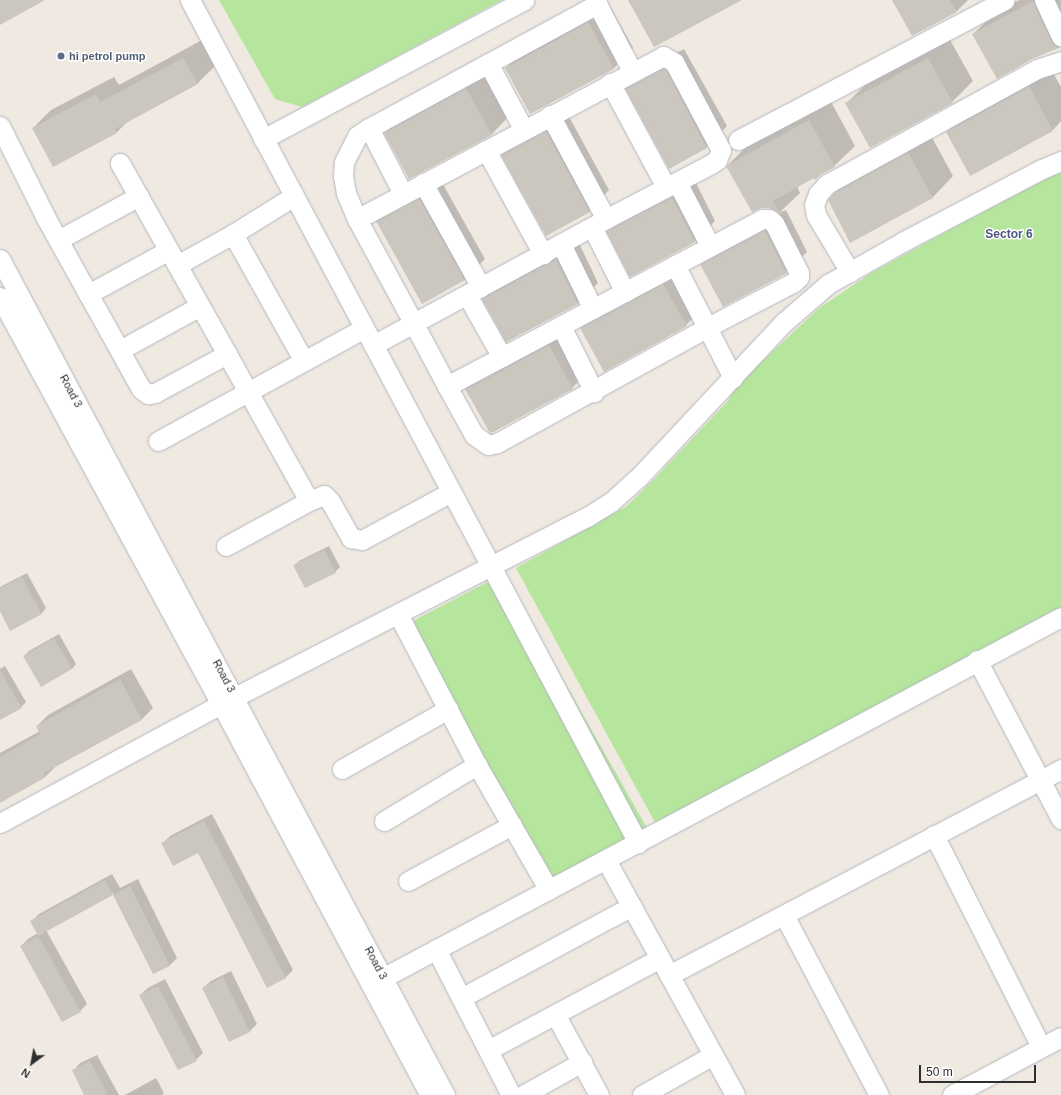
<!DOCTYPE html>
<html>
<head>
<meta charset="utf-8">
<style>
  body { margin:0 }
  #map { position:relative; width:1061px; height:1095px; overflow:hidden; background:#efe9e1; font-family:Helvetica,sans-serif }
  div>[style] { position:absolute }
  .green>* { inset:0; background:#b6e59e }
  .shadow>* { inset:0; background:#0003 }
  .building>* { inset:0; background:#cbc7bf }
  .roads { filter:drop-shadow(0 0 1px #b4b7c1) drop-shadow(0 0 1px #b4b7c1) }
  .minor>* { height:19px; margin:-9.5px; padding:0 9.5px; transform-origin:9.5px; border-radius:9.5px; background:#fff }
  .dots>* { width:11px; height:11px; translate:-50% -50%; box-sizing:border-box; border:2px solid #fff; border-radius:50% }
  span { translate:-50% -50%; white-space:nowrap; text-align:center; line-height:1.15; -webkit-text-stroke:3px #fff; paint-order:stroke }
  .service-label { font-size:11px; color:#4e5e75; font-weight:700 }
  .left { translate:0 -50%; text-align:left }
  .street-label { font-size:11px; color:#2e2e2e }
  .neighbourhood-label { font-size:12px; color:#4d5680; font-weight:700 }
  .north { position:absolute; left:12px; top:1043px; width:40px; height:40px; -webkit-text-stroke:3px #fff; paint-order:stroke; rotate:212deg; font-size:11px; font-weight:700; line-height:16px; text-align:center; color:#2e2e2e }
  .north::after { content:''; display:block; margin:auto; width:14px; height:18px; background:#2e2e2e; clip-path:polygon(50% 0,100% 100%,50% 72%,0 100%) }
  .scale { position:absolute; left:919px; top:1065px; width:117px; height:18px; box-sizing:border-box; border:2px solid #2e2e2e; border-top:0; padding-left:5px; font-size:12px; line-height:14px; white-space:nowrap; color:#2e2e2e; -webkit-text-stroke:3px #fff; paint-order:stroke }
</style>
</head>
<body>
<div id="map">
  <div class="green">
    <div style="clip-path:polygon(219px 0,502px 0,302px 107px,275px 99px)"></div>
    <div style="clip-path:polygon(1061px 171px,1061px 611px,657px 826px,516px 568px,627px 506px,656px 477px,727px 402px,737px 385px,818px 309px,871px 273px,966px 221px)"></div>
    <div style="clip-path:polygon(501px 575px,504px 575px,647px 828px,552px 882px,409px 623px)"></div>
  </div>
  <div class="shadow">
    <div style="clip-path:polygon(893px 0,968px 0,957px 11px)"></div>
    <div style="clip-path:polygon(1019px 0,1061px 0,1060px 46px,1031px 58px,973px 34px,994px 14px)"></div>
    <div style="clip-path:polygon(608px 3px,633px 48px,613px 69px,506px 68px,526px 48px)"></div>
    <div style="clip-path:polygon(949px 38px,973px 81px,952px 102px,846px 104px,867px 83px)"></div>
    <div style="clip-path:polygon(202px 40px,215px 66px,197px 84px,128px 121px,117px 132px,33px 128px,51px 110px,114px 77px,119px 85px)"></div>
    <div style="clip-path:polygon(684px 49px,727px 126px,707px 147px,669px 167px,627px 89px,647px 68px)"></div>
    <div style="clip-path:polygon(1049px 66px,1061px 87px,1061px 121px,1053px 130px,971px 175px,947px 132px,967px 111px)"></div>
    <div style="clip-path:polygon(487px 68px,512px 113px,492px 134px,409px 178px,385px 133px,406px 113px)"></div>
    <div style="clip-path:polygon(830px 100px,855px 146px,834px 166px,797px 186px,800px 193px,780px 212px,786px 210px,807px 252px,786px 272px,701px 265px,722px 244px,781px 213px,769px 207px,727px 166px,748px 145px)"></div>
    <div style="clip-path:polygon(566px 111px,609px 190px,589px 211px,502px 155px,523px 134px)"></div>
    <div style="clip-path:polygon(929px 132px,953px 176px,933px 197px,851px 242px,835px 193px,856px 172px)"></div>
    <div style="clip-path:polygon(693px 177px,715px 221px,695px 241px,630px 275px,608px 231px,628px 211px)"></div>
    <div style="clip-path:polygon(440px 179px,485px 259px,464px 280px,377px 222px,398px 201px)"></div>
    <div style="clip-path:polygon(577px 239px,598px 283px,578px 303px,507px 341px,483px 299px,504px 279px)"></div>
    <div style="clip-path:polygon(684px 264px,706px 305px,686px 325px,581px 328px,601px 308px)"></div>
    <div style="clip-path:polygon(569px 325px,593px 367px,572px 388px,493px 432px,489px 431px,466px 389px,487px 369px)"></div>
    <div style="clip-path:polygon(329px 546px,340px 567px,335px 572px,294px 566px,299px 561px)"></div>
    <div style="clip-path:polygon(27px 573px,46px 608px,42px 613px,11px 629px,0 609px,0 587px)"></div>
    <div style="clip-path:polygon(59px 634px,76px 664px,72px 669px,24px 656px,29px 651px)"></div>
    <div style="clip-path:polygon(5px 666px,26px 702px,21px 707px,0 718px,0 669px)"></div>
    <div style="clip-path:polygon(131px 669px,153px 708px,142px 719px,56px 766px,46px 776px,0 802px,0 753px,40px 731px,37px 726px,48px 715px)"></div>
    <div style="clip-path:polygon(212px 814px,293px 970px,286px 977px,268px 986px,199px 852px,163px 843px,170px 836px)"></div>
    <div style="clip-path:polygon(112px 874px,120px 888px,138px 879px,177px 958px,170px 965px,153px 973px,113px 893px,46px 930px,87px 1004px,80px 1011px,21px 946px,28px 939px,38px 933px,31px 922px,39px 914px)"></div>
    <div style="clip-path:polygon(231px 971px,257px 1024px,250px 1031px,230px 1041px,203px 988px,211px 981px)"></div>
    <div style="clip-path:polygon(165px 979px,203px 1053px,196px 1060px,140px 995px,148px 988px)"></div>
    <div style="clip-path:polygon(97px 1055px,119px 1095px,86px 1095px,73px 1071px,80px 1063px)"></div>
    <div style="clip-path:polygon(156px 1078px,164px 1093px,162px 1095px,125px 1095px)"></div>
  </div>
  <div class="building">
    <div style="clip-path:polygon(0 0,45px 0,0 25px)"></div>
    <div style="clip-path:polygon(628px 0,742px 0,654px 47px)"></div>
    <div style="clip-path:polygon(892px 0,950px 0,957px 12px,912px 36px)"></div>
    <div style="clip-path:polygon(1033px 1px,1051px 41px,1055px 45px,1061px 47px,1032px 59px,997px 79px,972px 34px)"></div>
    <div style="clip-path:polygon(588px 22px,614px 69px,530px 114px,505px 68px)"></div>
    <div style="clip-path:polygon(183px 58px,198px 84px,115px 129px,117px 133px,53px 167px,32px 128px,96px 94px,100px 102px)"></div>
    <div style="clip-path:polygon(928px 58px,953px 103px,870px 148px,845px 103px)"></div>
    <div style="clip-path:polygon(663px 68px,666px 70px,707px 148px,669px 169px,625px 88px)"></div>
    <div style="clip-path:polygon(1029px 86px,1053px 131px,970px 176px,946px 132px)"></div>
    <div style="clip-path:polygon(466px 88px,492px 135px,409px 179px,384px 133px)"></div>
    <div style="clip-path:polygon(809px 120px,835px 167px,822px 174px,815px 180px,814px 178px,773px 201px,780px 214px,769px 208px,762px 208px,752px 212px,726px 166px)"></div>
    <div style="clip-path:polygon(546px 131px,590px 212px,546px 236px,501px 155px)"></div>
    <div style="clip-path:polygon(908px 152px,933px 198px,850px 243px,828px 200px,834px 193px)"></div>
    <div style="clip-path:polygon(672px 197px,695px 242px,630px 277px,606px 231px)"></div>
    <div style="clip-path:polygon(419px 198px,465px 280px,422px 304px,376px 221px)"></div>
    <div style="clip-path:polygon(765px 230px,787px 273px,723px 307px,700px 264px)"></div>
    <div style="clip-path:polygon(556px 259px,578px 304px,506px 342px,482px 299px)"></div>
    <div style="clip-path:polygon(663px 284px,687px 326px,604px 372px,580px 328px)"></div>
    <div style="clip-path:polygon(549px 345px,573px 389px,490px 433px,465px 389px)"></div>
    <div style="clip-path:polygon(324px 550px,336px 573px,305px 588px,293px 565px)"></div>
    <div style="clip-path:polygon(22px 577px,42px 614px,10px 631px,0 611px,0 588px)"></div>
    <div style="clip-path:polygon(54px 638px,72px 669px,41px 687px,23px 656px)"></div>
    <div style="clip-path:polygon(0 670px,22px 708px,0 720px)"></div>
    <div style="clip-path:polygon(120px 679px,142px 720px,44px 773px,46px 777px,0 803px,0 757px,40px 734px,36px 726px)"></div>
    <div style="clip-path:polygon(204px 821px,286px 978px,267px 988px,198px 853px,173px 866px,161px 843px)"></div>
    <div style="clip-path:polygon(105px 880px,113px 895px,38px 936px,30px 921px)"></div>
    <div style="clip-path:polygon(130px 886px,170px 966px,153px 974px,113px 895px)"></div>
    <div style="clip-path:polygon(38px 936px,81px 1012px,62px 1022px,20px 946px)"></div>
    <div style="clip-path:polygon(223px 977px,250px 1032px,229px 1042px,202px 988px)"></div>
    <div style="clip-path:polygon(158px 986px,197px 1061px,178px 1070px,139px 995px)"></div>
    <div style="clip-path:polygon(90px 1061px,108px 1095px,84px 1095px,72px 1070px)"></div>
  </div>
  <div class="roads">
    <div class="minor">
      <div style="left:190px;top:0;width:955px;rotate:62.01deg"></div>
      <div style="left:595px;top:0;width:80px;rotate:62.5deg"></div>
      <div style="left:1044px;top:0;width:40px;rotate:65deg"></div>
      <div style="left:488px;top:63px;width:76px;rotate:61.8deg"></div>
      <div style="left:610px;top:83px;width:118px;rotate:61.7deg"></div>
      <div style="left:550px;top:115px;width:118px;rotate:61.7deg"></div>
      <div style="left:0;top:126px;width:105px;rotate:63.4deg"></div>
      <div style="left:47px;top:220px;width:193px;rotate:60.9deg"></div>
      <div style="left:141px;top:389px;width:9px;rotate:36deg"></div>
      <div style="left:148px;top:394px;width:7px;rotate:-8deg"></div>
      <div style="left:155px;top:393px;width:82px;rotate:-28.4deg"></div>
      <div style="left:227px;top:354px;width:219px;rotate:-119.3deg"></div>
      <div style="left:369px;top:128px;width:74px;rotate:62.7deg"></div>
      <div style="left:263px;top:139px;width:296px;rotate:-28deg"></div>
      <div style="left:738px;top:140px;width:301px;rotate:-27.7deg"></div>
      <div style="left:486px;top:150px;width:119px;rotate:61.3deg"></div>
      <div style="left:677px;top:182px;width:72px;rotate:62.7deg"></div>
      <div style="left:423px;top:183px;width:119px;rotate:60.9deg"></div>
      <div style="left:357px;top:219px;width:347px;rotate:-28deg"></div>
      <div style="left:663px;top:56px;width:13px;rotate:29deg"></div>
      <div style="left:674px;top:62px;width:100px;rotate:61.9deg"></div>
      <div style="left:721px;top:150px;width:11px;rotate:112deg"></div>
      <div style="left:717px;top:160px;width:7px;rotate:146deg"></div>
      <div style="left:711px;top:164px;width:119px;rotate:152.4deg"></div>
      <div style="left:606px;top:219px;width:265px;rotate:151.6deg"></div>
      <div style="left:592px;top:227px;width:73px;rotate:63.1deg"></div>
      <div style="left:233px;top:234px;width:145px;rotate:60.8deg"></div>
      <div style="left:58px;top:240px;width:92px;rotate:-28.5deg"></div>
      <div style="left:561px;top:244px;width:72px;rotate:63.8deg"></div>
      <div style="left:0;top:259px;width:947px;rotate:61.97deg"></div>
      <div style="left:177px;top:265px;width:64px;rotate:-29deg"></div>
      <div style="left:233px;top:234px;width:72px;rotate:-31.9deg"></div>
      <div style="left:675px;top:265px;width:127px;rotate:62.8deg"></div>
      <div style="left:850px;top:272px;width:66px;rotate:-120.8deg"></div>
      <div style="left:816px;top:215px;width:10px;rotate:-101deg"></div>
      <div style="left:814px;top:205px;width:12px;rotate:-70deg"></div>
      <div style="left:818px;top:194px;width:13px;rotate:-48deg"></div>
      <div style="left:827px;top:184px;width:239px;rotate:-28.7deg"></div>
      <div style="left:1037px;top:69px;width:25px;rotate:-18deg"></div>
      <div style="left:88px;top:294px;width:92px;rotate:-28.5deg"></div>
      <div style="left:467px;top:295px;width:71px;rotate:60.6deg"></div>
      <div style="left:0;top:297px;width:463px;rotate:61.5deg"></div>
      <div style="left:221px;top:704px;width:443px;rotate:61.9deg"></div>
      <div style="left:561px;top:326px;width:74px;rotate:63.4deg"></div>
      <div style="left:120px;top:350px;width:91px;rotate:-28.8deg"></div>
      <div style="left:227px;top:354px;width:168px;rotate:60.8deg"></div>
      <div style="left:309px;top:501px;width:16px;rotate:-22deg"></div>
      <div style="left:324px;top:495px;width:8px;rotate:45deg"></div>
      <div style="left:330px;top:501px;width:43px;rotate:60.4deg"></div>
      <div style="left:351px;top:538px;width:11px;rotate:10deg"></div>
      <div style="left:362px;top:540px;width:101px;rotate:-28.3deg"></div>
      <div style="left:447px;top:386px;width:357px;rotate:-27.9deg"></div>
      <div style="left:762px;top:219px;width:7px"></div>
      <div style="left:769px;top:219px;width:6px;rotate:39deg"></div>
      <div style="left:774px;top:223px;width:56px;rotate:63.4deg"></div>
      <div style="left:799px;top:273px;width:4px;rotate:90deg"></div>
      <div style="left:799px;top:277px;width:7px;rotate:135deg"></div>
      <div style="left:794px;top:282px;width:97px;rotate:152.4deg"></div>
      <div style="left:708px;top:327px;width:241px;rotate:151.2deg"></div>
      <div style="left:497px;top:443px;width:9px;rotate:167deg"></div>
      <div style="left:488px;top:445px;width:17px;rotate:-144deg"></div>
      <div style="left:474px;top:435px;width:56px;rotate:-118.9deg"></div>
      <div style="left:447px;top:386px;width:70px;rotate:-118deg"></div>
      <div style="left:414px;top:324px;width:119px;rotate:-118.5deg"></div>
      <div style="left:357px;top:219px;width:28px;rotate:-113deg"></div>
      <div style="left:346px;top:193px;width:17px;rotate:-100deg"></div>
      <div style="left:343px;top:176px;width:14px;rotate:-86deg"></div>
      <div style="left:344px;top:162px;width:29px;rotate:-63deg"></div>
      <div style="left:357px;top:136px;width:14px;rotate:-34deg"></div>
      <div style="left:369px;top:128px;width:260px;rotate:-28.5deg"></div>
      <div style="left:158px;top:441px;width:235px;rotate:-28.7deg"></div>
      <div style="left:226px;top:546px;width:94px;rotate:-28.5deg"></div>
      <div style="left:398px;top:614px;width:170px;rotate:62.4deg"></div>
      <div style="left:477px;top:765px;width:144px;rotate:60.1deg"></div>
      <div style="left:977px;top:660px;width:180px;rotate:62.2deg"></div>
      <div style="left:342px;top:769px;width:122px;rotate:-29.5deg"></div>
      <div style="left:384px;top:821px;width:109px;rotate:-31.1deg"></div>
      <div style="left:0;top:823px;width:251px;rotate:-28.3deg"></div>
      <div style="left:221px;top:704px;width:411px;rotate:-27.1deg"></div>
      <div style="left:587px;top:517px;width:28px;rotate:-32deg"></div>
      <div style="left:611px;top:502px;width:36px;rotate:-42deg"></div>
      <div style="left:638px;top:478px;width:212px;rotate:-46.9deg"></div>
      <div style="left:783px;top:323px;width:60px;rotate:-40.9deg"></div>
      <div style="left:828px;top:284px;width:87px;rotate:-29.5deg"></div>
      <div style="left:904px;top:241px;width:156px;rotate:-27.6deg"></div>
      <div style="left:1042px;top:169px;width:21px;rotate:-23deg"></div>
      <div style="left:934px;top:835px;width:237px;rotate:63.2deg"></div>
      <div style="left:606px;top:860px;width:268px;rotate:61.2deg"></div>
      <div style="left:408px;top:881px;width:118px;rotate:-28.3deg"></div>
      <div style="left:784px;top:915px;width:204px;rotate:62.2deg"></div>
      <div style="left:436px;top:949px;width:164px;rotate:62.8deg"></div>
      <div style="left:669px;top:975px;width:443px;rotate:-27.7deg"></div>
      <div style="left:373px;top:983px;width:779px;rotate:-28.01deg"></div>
      <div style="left:461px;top:998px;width:194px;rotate:-28.3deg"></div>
      <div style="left:555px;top:1014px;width:92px;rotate:61.5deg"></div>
      <div style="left:488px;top:1050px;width:195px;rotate:-28.1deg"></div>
      <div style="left:523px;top:1095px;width:68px;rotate:-29.2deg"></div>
      <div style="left:642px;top:1095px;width:81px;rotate:-29.4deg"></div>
      <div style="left:952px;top:1095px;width:123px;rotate:-28deg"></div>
    </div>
  </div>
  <div class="dots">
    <div style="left:61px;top:56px;background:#5c6f8a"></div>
  </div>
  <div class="service-label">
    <span class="left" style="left:69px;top:56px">hi petrol pump</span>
  </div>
  <div class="street-label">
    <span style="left:71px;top:391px;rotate:62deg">Road 3</span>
    <span style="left:224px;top:676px;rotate:62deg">Road 3</span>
    <span style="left:376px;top:963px;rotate:62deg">Road 3</span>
  </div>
  <div class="neighbourhood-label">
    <span style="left:1009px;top:235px">Sector 6</span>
  </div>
  <div class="north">N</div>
  <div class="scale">50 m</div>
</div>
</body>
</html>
